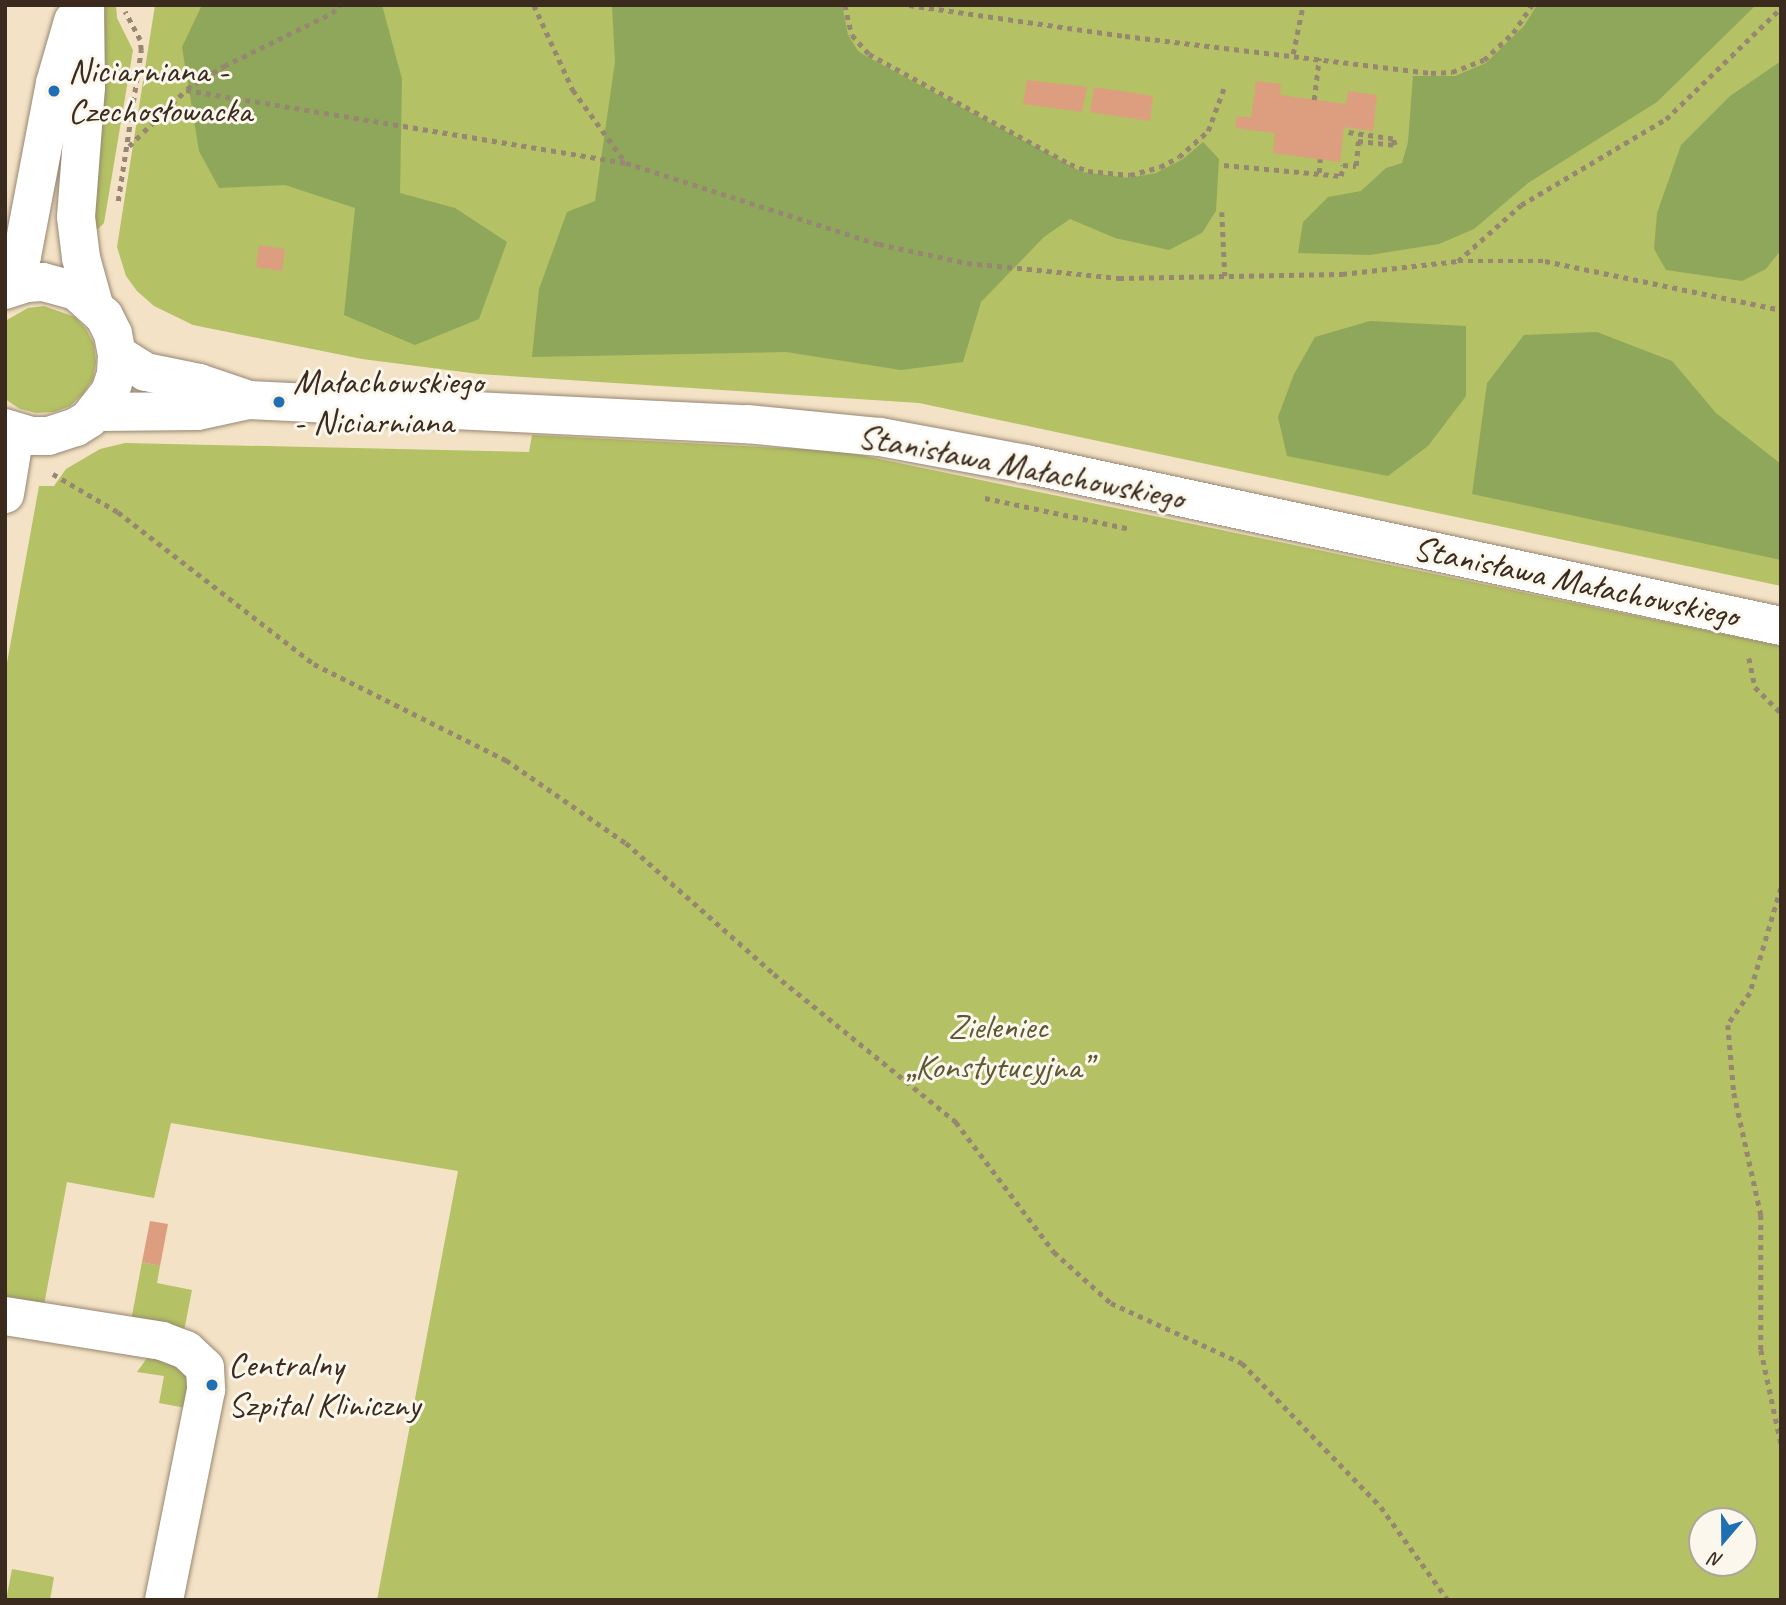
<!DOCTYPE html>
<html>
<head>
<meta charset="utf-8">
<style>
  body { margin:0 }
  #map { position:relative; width:1786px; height:1605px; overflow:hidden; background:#f3e2c5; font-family:Caveat,sans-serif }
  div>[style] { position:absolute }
  .green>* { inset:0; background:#b4c164 }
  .forest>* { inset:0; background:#8fa75a }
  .building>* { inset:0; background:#dc9e7f }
  .path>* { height:4.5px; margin-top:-2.25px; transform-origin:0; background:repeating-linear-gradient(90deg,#978672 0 5px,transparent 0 10px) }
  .roads { filter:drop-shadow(0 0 2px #978672) drop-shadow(0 0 2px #978672) }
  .minor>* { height:38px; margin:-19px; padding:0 19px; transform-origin:19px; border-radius:19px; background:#fff }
  .dots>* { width:19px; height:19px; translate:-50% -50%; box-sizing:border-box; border:4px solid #fbf7ec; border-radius:50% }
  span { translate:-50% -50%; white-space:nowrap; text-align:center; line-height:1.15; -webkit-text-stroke:6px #fbf7ec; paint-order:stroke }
  .poi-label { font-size:35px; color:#3b2a1e }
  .left { translate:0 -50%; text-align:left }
  .street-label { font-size:35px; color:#3b2a1e }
  .park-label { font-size:35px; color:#5f5733 }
  .frame { position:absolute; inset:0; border:7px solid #3b2a1e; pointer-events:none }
  .north { position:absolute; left:1688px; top:1507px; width:70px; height:70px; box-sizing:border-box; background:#fbf7ec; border:2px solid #aea59a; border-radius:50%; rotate:200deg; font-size:19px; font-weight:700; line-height:28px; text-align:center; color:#3b2a1e }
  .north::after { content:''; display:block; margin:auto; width:24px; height:32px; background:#1f6fb2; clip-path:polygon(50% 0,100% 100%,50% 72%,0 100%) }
</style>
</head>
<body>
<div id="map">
  <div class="green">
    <div style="clip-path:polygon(105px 5px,116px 5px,117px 18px,133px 50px,104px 223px,98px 229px,87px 227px)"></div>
    <div style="clip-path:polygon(155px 5px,1781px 5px,1781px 586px,919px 403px,479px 374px,362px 359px,193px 325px,154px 306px,137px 291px,126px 276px,117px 247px)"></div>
    <div style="clip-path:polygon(44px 306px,75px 317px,86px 329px,94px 344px,96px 362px,93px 379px,83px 394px,70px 406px,54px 412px,36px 413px,20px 409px,5px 399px,5px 321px,28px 308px)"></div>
    <div style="clip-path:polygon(evenodd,532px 435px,841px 451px,1781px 646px,1781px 1600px,377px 1600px,458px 1171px,171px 1123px,154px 1198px,67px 1182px,44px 1305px,5px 1298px,5px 674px,39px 486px,54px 486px,66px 469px,100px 449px,125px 443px,529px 452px,532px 435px,1702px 1521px,1744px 1521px,1744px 1563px,1702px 1563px,1702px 1521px)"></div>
    <div style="clip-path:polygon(142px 1262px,160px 1266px,157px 1283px,192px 1290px,184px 1331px,131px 1321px)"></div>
    <div style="clip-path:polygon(147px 1358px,175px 1362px,188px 1377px,186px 1408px,159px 1403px,164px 1376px,137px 1372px)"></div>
    <div style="clip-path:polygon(12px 1569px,54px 1577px,50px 1600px,6px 1600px)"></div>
  </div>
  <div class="forest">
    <div style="clip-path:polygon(202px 5px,382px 5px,402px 79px,400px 193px,455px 208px,507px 242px,479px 319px,415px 345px,344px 315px,355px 208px,285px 185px,219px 188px,199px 151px,182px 47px)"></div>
    <div style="clip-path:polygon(612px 5px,842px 5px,848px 35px,858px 51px,866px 56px,1082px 172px,1129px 178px,1156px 173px,1183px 159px,1203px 142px,1219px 159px,1216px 211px,1202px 233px,1169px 250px,1115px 238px,1070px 219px,1044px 237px,981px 302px,963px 362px,901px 370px,786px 352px,532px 357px,539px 289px,567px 212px,595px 201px,615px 62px)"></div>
    <div style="clip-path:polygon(1537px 5px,1756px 5px,1657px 102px,1528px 183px,1474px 229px,1439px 244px,1370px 255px,1298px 253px,1303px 222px,1328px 197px,1361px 191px,1386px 168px,1402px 163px,1408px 142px,1413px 76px,1455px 76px,1486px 63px,1524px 26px)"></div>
    <div style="clip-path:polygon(1781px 61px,1781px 250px,1766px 269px,1742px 281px,1666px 270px,1654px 249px,1657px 213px,1681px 145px,1730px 96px)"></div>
    <div style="clip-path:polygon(1370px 321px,1466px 326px,1466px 396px,1428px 446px,1388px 476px,1287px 456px,1278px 417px,1294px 374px,1315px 337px)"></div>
    <div style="clip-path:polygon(1597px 332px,1672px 361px,1716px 413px,1781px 464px,1781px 560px,1472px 494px,1487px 383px,1524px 335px)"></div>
  </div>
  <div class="building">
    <div style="clip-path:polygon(1027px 80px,1087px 87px,1082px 112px,1023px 104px)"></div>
    <div style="clip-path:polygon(1256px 81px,1281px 84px,1280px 95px,1346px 104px,1348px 91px,1377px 95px,1373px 131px,1344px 127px,1340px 162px,1273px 153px,1275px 133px,1235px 128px,1237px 116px,1251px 118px)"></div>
    <div style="clip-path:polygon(1094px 87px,1153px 96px,1150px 121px,1090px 112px)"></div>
    <div style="clip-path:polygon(259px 245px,285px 249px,282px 271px,256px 267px)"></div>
    <div style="clip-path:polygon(150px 1221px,168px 1224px,160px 1266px,142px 1262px)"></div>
  </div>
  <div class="path">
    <div style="left:534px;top:5px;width:94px;rotate:65.4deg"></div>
    <div style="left:573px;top:90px;width:90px;rotate:54deg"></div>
    <div style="left:626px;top:163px;width:266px;rotate:17.8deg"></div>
    <div style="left:879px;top:244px;width:90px;rotate:12.2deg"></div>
    <div style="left:967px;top:263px;width:153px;rotate:5.6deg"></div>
    <div style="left:1119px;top:278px;width:223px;rotate:-1deg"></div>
    <div style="left:1342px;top:274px;width:117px;rotate:-6.4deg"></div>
    <div style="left:1458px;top:261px;width:87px"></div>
    <div style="left:1545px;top:261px;width:241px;rotate:11.7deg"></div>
    <div style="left:845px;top:5px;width:31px;rotate:77deg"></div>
    <div style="left:852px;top:35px;width:25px;rotate:48deg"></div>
    <div style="left:869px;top:54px;width:229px;rotate:28.7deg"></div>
    <div style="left:1070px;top:164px;width:19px;rotate:21deg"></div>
    <div style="left:1088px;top:171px;width:42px;rotate:5.4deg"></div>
    <div style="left:1130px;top:175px;width:31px;rotate:-15deg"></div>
    <div style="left:1160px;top:167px;width:21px;rotate:-28deg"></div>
    <div style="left:1179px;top:157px;width:39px;rotate:-42deg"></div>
    <div style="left:1208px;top:131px;width:46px;rotate:-69.6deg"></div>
    <div style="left:909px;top:5px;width:218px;rotate:8.2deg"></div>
    <div style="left:1125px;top:36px;width:308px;rotate:6.9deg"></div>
    <div style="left:1431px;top:73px;width:21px;rotate:-3deg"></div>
    <div style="left:1452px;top:72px;width:34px;rotate:-21deg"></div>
    <div style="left:1484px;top:60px;width:40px;rotate:-43deg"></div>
    <div style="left:1513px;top:33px;width:34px;rotate:-56deg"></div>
    <div style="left:1377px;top:5px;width:20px"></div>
    <div style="left:1293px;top:54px;width:50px;rotate:-78.5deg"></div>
    <div style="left:187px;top:89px;width:44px;rotate:-31.9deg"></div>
    <div style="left:224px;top:66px;width:120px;rotate:-26.1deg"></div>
    <div style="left:332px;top:13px;width:11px;rotate:-45deg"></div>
    <div style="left:1314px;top:100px;width:42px;rotate:-83.2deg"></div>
    <div style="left:129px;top:146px;width:80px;rotate:-44.5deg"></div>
    <div style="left:186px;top:90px;width:445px;rotate:9.4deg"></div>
    <div style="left:1224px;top:165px;width:118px;rotate:5.4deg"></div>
    <div style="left:1341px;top:176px;width:11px;rotate:-80deg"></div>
    <div style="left:1343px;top:165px;width:13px;rotate:4deg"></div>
    <div style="left:1356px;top:166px;width:25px;rotate:-85deg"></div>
    <div style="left:1358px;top:141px;width:37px;rotate:6deg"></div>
    <div style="left:1395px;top:145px;width:6px;rotate:-108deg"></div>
    <div style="left:1393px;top:139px;width:49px;rotate:-171.9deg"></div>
    <div style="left:1319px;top:173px;width:14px;rotate:-86deg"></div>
    <div style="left:118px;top:201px;width:153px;rotate:-81.3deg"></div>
    <div style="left:141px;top:50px;width:10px;rotate:-96deg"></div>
    <div style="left:140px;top:40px;width:32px;rotate:-118deg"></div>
    <div style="left:1222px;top:212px;width:64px;rotate:87.3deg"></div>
    <div style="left:1458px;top:261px;width:84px;rotate:-41.6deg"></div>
    <div style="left:1521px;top:205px;width:169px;rotate:-30.7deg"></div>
    <div style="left:1666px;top:119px;width:160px;rotate:-44deg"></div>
    <div style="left:53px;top:474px;width:75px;rotate:30.3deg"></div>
    <div style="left:118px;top:512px;width:248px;rotate:37.8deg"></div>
    <div style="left:314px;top:664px;width:215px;rotate:26.6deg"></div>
    <div style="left:506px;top:760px;width:146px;rotate:34.7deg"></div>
    <div style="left:626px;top:843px;width:198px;rotate:41.5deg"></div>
    <div style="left:774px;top:974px;width:235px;rotate:39.1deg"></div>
    <div style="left:956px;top:1122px;width:163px;rotate:53deg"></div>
    <div style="left:1054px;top:1252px;width:76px;rotate:41.8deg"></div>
    <div style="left:1111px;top:1303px;width:144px;rotate:24.6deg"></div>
    <div style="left:1242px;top:1363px;width:200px;rotate:46deg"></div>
    <div style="left:1381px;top:1507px;width:115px;rotate:54.2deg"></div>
    <div style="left:985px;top:498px;width:149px;rotate:12deg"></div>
    <div style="left:1749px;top:658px;width:30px;rotate:78deg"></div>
    <div style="left:1755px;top:687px;width:37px;rotate:45deg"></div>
    <div style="left:1781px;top:888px;width:109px;rotate:106.4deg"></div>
    <div style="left:1750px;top:993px;width:39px;rotate:125deg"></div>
    <div style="left:1728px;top:1025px;width:68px;rotate:85deg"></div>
    <div style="left:1734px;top:1093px;width:125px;rotate:77.5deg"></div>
    <div style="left:1761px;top:1215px;width:135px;rotate:90deg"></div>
    <div style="left:1761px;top:1350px;width:95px;rotate:77.9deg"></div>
  </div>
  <div class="roads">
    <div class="minor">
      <div style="left:85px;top:5px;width:82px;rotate:89.3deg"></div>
      <div style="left:86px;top:87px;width:130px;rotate:94.4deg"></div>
      <div style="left:76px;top:217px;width:41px;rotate:83deg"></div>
      <div style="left:81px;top:258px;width:49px;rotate:74.5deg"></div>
      <div style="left:9px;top:288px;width:35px;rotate:-68deg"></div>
      <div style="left:22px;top:256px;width:176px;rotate:-79.2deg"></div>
      <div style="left:55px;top:83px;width:65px;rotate:-73.8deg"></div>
      <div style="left:5px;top:290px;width:22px;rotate:-18deg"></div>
      <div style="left:26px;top:283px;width:17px;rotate:-3deg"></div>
      <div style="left:43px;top:282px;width:34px;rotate:15deg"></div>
      <div style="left:76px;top:291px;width:38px;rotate:42deg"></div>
      <div style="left:104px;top:316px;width:20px;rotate:63deg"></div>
      <div style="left:113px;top:334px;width:20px;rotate:79deg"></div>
      <div style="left:117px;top:354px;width:20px;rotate:93deg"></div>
      <div style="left:116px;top:374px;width:19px;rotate:108deg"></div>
      <div style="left:110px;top:392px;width:34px;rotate:128deg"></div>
      <div style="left:89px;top:419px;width:15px;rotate:148deg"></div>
      <div style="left:76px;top:427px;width:29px;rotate:162deg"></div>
      <div style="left:48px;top:436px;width:17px;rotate:180deg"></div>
      <div style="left:31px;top:436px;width:27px;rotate:-163deg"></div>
      <div style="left:117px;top:354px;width:34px;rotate:32deg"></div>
      <div style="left:146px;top:372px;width:54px;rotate:11.7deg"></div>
      <div style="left:199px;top:383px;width:53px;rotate:18.8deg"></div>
      <div style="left:98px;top:412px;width:100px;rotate:-0.6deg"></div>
      <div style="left:198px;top:411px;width:52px;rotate:-12.2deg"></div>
      <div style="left:249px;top:400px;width:499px;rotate:2.8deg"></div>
      <div style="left:747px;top:424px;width:134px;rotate:5.6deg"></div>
      <div style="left:880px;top:437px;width:148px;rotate:10.5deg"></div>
      <div style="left:1026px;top:464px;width:772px;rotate:12.11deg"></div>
      <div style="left:5px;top:494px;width:62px;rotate:-80.7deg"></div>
      <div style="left:5px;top:1316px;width:159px;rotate:9deg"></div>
      <div style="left:162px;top:1341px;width:26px;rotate:21deg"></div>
      <div style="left:186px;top:1350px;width:26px;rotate:43deg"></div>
      <div style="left:205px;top:1368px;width:22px;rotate:87deg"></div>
      <div style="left:206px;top:1390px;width:214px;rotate:101.3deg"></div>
    </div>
  </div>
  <div class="dots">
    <div style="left:54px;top:91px;background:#1f6fb2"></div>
    <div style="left:279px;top:402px;background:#1f6fb2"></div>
    <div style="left:212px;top:1385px;background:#1f6fb2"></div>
  </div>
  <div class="poi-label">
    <span class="left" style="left:68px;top:91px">Niciarniana -<br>Czechosłowacka</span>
    <span class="left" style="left:293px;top:402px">Małachowskiego<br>- Niciarniana</span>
    <span class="left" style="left:228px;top:1385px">Centralny<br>Szpital Kliniczny</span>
  </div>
  <div class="street-label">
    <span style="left:1021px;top:467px;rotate:11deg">Stanisława Małachowskiego</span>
    <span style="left:1576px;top:582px;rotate:12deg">Stanisława Małachowskiego</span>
  </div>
  <div class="park-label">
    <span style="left:998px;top:1047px">Zieleniec<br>„Konstytucyjna”</span>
  </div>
  <div class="frame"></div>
  <div class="north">N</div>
</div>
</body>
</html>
